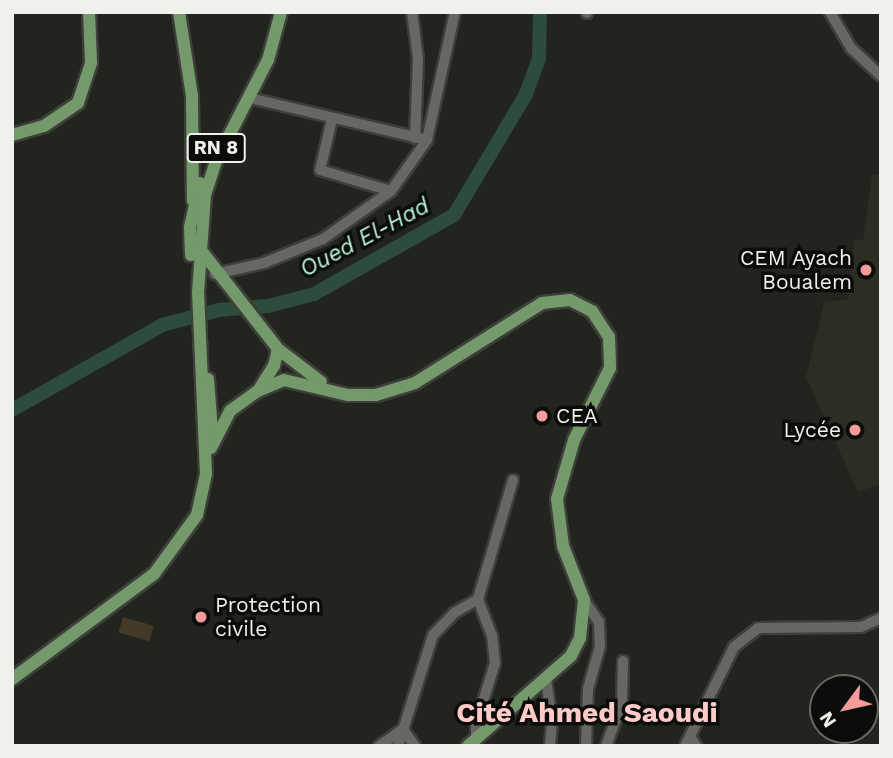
<!DOCTYPE html>
<html>
<head>
<meta charset="utf-8">
<style>
  body { margin:0 }
  #map { position:relative; width:893px; height:758px; overflow:hidden; background:#22241e; font-family:"Work Sans",sans-serif }
  div>[style] { position:absolute }
  .built>* { inset:0; background:#2b2e23 }
  .green>* { inset:0; background:#433928; transform-origin:0 0 }
  .river>* { height:14px; margin:-7px; padding:0 7px; transform-origin:7px; border-radius:7px; background:#2e4c3c }
  .roads { filter:drop-shadow(2px 0 #3e3f3a) drop-shadow(-2px 0 #3e3f3a) drop-shadow(0 2px #3e3f3a) drop-shadow(0 -2px #3e3f3a) }
  .minor>* { height:10px; margin:-5px; padding:0 5px; transform-origin:5px; border-radius:5px; background:#666861 }
  .major>* { height:12px; margin:-6px; padding:0 6px; transform-origin:6px; border-radius:6px; background:#749a6c }
  .dots>* { width:19px; height:19px; translate:-50% -50%; box-sizing:border-box; border:4px solid #0c0d0a; border-radius:50% }
  span { translate:-50% -50%; white-space:nowrap; text-align:center; line-height:1.15; -webkit-text-stroke:7px #0c0d0a; paint-order:stroke }
  .shield-label span { padding:2px 5px; background:#0c0d0a; border:2px solid; border-radius:5px; -webkit-text-stroke-width:0 }
  .shield-label { font-size:19px; color:#eff1ed; font-weight:700 }
  .poi-label { font-size:21px; color:#eff1ed }
  .right { translate:-100% -50%; text-align:right }
  .left { translate:0 -50%; text-align:left }
  .water-label { font-size:23px; color:#b6f1d1; font-style:italic }
  .district-label { font-size:28px; color:#ffcbc8; font-weight:700 }
  .frame { position:absolute; inset:0; border:14px solid #eff1ed; pointer-events:none }
  .north { position:absolute; left:809px; top:674px; width:70px; height:70px; box-sizing:border-box; background:#0c0d0a; border:2px solid #676865; border-radius:50%; rotate:237deg; font-size:19px; font-weight:700; line-height:28px; text-align:center; color:#eff1ed }
  .north::after { content:''; display:block; margin:auto; width:24px; height:32px; background:#f59b99; clip-path:polygon(50% 0,100% 100%,50% 72%,0 100%) }
</style>
</head>
<body>
<div id="map">
  <div class="built">
    <i style="clip-path:polygon(872px 175px,881px 175px,881px 484px,858px 492px,806px 377px,824px 302px,848px 299px,854px 240px,863px 240px)"></i>
  </div>
  <div class="green">
    <i style="left:123px;top:617px;width:32px;height:16px;rotate:16deg"></i>
  </div>
  <div class="river">
    <i style="left:12px;top:410px;width:172px;rotate:-29.5deg"></i>
    <i style="left:162px;top:325px;width:59px;rotate:-14.7deg"></i>
    <i style="left:219px;top:310px;width:49px;rotate:-4.7deg"></i>
    <i style="left:268px;top:306px;width:48px;rotate:-14.6deg"></i>
    <i style="left:314px;top:294px;width:161px;rotate:-29.4deg"></i>
    <i style="left:454px;top:215px;width:141px;rotate:-59.2deg"></i>
    <i style="left:526px;top:94px;width:38px;rotate:-70deg"></i>
    <i style="left:539px;top:58px;width:46px;rotate:-88.8deg"></i>
  </div>
  <div class="roads">
    <div class="minor">
      <i style="left:412px;top:12px;width:46px;rotate:82.6deg"></i>
      <i style="left:418px;top:58px;width:80px;rotate:92.1deg"></i>
      <i style="left:587px;top:12px;width:1px;rotate:90deg"></i>
      <i style="left:830px;top:12px;width:42px;rotate:59.7deg"></i>
      <i style="left:851px;top:48px;width:41px;rotate:43deg"></i>
      <i style="left:250px;top:98px;width:182px;rotate:13.3deg"></i>
      <i style="left:332px;top:119px;width:52px;rotate:103.2deg"></i>
      <i style="left:320px;top:170px;width:74px;rotate:16.5deg"></i>
      <i style="left:215px;top:274px;width:50px;rotate:-12.7deg"></i>
      <i style="left:264px;top:263px;width:64px;rotate:-22.1deg"></i>
      <i style="left:323px;top:239px;width:83px;rotate:-35.2deg"></i>
      <i style="left:391px;top:191px;width:62px;rotate:-54.8deg"></i>
      <i style="left:427px;top:140px;width:131px;rotate:-77.7deg"></i>
      <i style="left:584px;top:600px;width:27px;rotate:56deg"></i>
      <i style="left:599px;top:622px;width:24px;rotate:88deg"></i>
      <i style="left:600px;top:646px;width:45px;rotate:105.6deg"></i>
      <i style="left:588px;top:689px;width:57px;rotate:92deg"></i>
      <i style="left:546px;top:679px;width:43px;rotate:82.1deg"></i>
      <i style="left:552px;top:722px;width:24px;rotate:95deg"></i>
      <i style="left:403px;top:729px;width:21px;rotate:55deg"></i>
      <i style="left:690px;top:736px;width:99px;rotate:-63.7deg"></i>
      <i style="left:734px;top:647px;width:31px;rotate:-38deg"></i>
      <i style="left:758px;top:628px;width:103px;rotate:-0.6deg"></i>
      <i style="left:861px;top:627px;width:22px;rotate:-24deg"></i>
      <i style="left:476px;top:739px;width:15px;rotate:-90deg"></i>
      <i style="left:476px;top:724px;width:64px;rotate:-72.7deg"></i>
      <i style="left:495px;top:663px;width:27px;rotate:-96deg"></i>
      <i style="left:492px;top:636px;width:40px;rotate:-111deg"></i>
      <i style="left:478px;top:599px;width:124px;rotate:-73.6deg"></i>
      <i style="left:379px;top:746px;width:29px;rotate:-35deg"></i>
      <i style="left:398px;top:746px;width:116px;rotate:-72.5deg"></i>
      <i style="left:433px;top:635px;width:30px;rotate:-46deg"></i>
      <i style="left:454px;top:613px;width:28px;rotate:-30deg"></i>
      <i style="left:606px;top:746px;width:46px;rotate:-69.6deg"></i>
      <i style="left:622px;top:703px;width:42px;rotate:-88.6deg"></i>
      <i style="left:685px;top:746px;width:11px;rotate:-63deg"></i>
      <i style="left:690px;top:736px;width:12px;rotate:59deg"></i>
    </div>
    <div class="major">
      <i style="left:179px;top:12px;width:85px;rotate:81.2deg"></i>
      <i style="left:192px;top:96px;width:105px;rotate:89.5deg"></i>
      <i style="left:12px;top:135px;width:33px;rotate:-16deg"></i>
      <i style="left:44px;top:126px;width:41px;rotate:-34.1deg"></i>
      <i style="left:78px;top:103px;width:42px;rotate:-72deg"></i>
      <i style="left:91px;top:63px;width:51px;rotate:-92.2deg"></i>
      <i style="left:200px;top:249px;width:127px;rotate:52deg"></i>
      <i style="left:278px;top:349px;width:54px;rotate:37.5deg"></i>
      <i style="left:191px;top:255px;width:28px;rotate:-92deg"></i>
      <i style="left:190px;top:227px;width:45px;rotate:-77.2deg"></i>
      <i style="left:208px;top:379px;width:52px;rotate:85.6deg"></i>
      <i style="left:260px;top:388px;width:26px;rotate:-58deg"></i>
      <i style="left:274px;top:366px;width:17px;rotate:-77deg"></i>
      <i style="left:211px;top:448px;width:42px;rotate:-62.8deg"></i>
      <i style="left:230px;top:411px;width:34px;rotate:-36deg"></i>
      <i style="left:258px;top:391px;width:28px;rotate:-23deg"></i>
      <i style="left:284px;top:380px;width:66px;rotate:13.2deg"></i>
      <i style="left:348px;top:395px;width:28px"></i>
      <i style="left:376px;top:395px;width:41px;rotate:-17.1deg"></i>
      <i style="left:415px;top:383px;width:150px;rotate:-32.2deg"></i>
      <i style="left:542px;top:303px;width:28px;rotate:-6deg"></i>
      <i style="left:570px;top:300px;width:25px;rotate:27deg"></i>
      <i style="left:592px;top:311px;width:31px;rotate:57deg"></i>
      <i style="left:609px;top:337px;width:31px;rotate:88deg"></i>
      <i style="left:610px;top:368px;width:80px;rotate:116.6deg"></i>
      <i style="left:574px;top:440px;width:61px;rotate:106.1deg"></i>
      <i style="left:557px;top:499px;width:47px;rotate:82.7deg"></i>
      <i style="left:563px;top:546px;width:58px;rotate:68.7deg"></i>
      <i style="left:584px;top:600px;width:38px;rotate:96deg"></i>
      <i style="left:580px;top:638px;width:20px;rotate:117deg"></i>
      <i style="left:571px;top:656px;width:137px;rotate:138.9deg"></i>
      <i style="left:12px;top:679px;width:177px;rotate:-36.5deg"></i>
      <i style="left:154px;top:574px;width:73px;rotate:-53.9deg"></i>
      <i style="left:197px;top:515px;width:42px;rotate:-77.6deg"></i>
      <i style="left:206px;top:474px;width:181px;rotate:-92.5deg"></i>
      <i style="left:198px;top:293px;width:98px;rotate:-85.9deg"></i>
      <i style="left:205px;top:195px;width:36px;rotate:-72deg"></i>
      <i style="left:216px;top:161px;width:114px;rotate:-62.8deg"></i>
      <i style="left:268px;top:60px;width:50px;rotate:-74.8deg"></i>
    </div>
  </div>
  <div class="dots">
    <i style="left:866px;top:270px;background:#f59b99"></i>
    <i style="left:542px;top:416px;background:#f59b99"></i>
    <i style="left:855px;top:430px;background:#f59b99"></i>
    <i style="left:201px;top:617px;background:#f59b99"></i>
  </div>
  <div class="shield-label">
    <span style="left:216px;top:148px">RN 8</span>
  </div>
  <div class="poi-label">
    <span class="right" style="left:852px;top:270px">CEM Ayach<br>Boualem</span>
    <span class="left" style="left:556px;top:416px">CEA</span>
    <span class="right" style="left:841px;top:430px">Lycée</span>
    <span class="left" style="left:215px;top:617px">Protection<br>civile</span>
  </div>
  <div class="water-label">
    <span style="left:365px;top:238px;rotate:-28deg">Oued El-Had</span>
  </div>
  <div class="district-label">
    <span style="left:587px;top:713px">Cité Ahmed Saoudi</span>
  </div>
  <div class="frame"></div>
  <div class="north">N</div>
</div>
</body>
</html>
